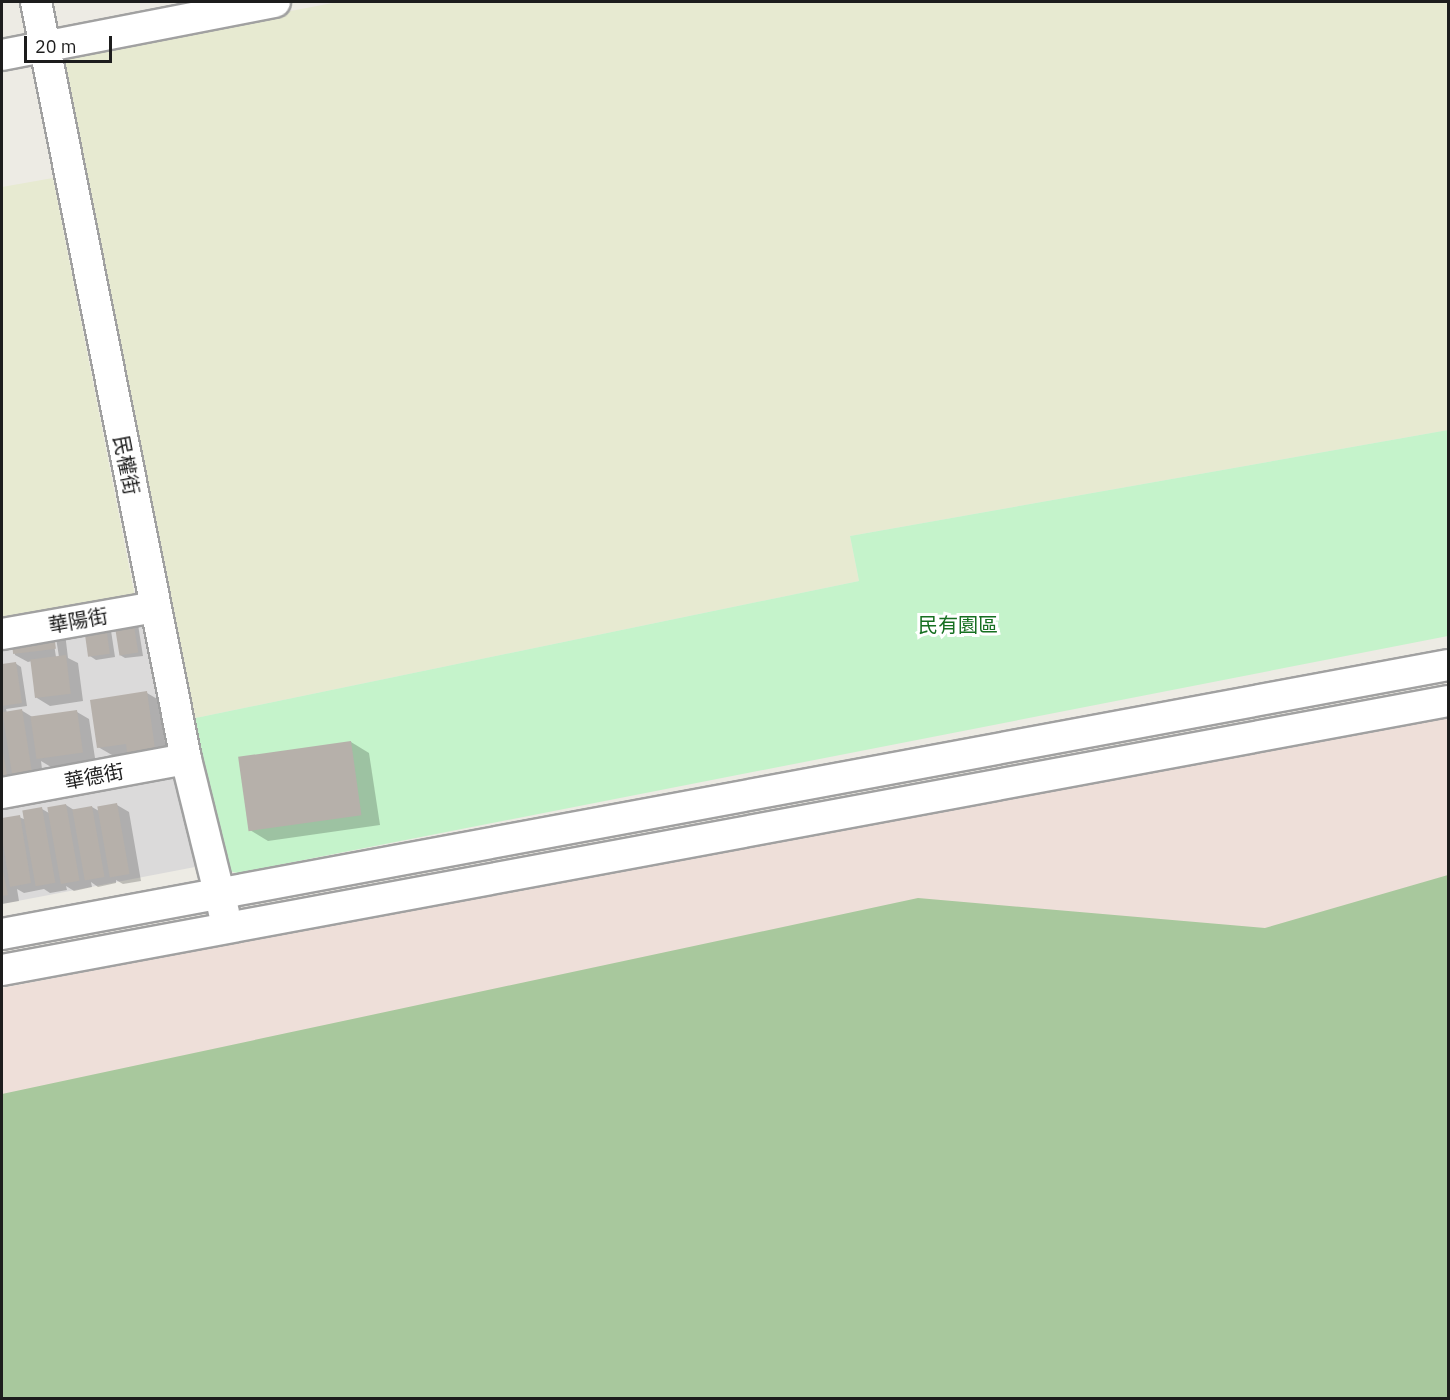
<!DOCTYPE html>
<html>
<head>
<meta charset="utf-8">
<style>
  body { margin:0 }
  #map { position:relative; width:1450px; height:1400px; overflow:hidden; background:#edebe4; font-family:"IBM Plex Sans","Noto Sans TC",sans-serif }
  div>[style] { position:absolute }
  .residential>* { inset:0; background:#dbdada }
  .military>* { inset:0; background:#eedfd9 }
  .farmland>* { inset:0; background:#e7ead1 }
  .forest>* { inset:0; background:#a8c89d }
  .park>* { inset:0; background:#c5f3cb }
  .shadow>* { inset:0; background:#0003 }
  .building>* { inset:0; background:#b6b0aa; transform-origin:0 0 }
  .roads { filter:drop-shadow(2px 0 #a1a1a1) drop-shadow(-2px 0 #a1a1a1) drop-shadow(0 2px #a1a1a1) drop-shadow(0 -2px #a1a1a1) }
  .minor>* { height:30px; margin:-15px; padding:0 15px; transform-origin:15px; border-radius:15px; background:#fff }
  span { translate:-50% -50%; white-space:nowrap; text-align:center; line-height:1.15; -webkit-text-stroke:6px #fff; paint-order:stroke }
  .street-label { font-size:20px; color:#1d1d1d }
  .park-label { font-size:20px; color:#176f21 }
  .frame { position:absolute; inset:0; border:3px solid #1d1d1d; pointer-events:none }
  .scale { position:absolute; left:24px; top:36px; width:88px; height:27px; box-sizing:border-box; border:3px solid #1d1d1d; border-top:0; padding-left:8px; font-size:18px; line-height:21px; white-space:nowrap; color:#1d1d1d; -webkit-text-stroke:4px #fff; paint-order:stroke }
</style>
</head>
<body>
<div id="map">
  <div class="residential">
    <i style="clip-path:polygon(148px 607px,195px 867px,2px 904px,2px 633px)"></i>
  </div>
  <div class="military">
    <i style="clip-path:polygon(1448px 711px,1448px 1398px,2px 1398px,2px 988px)"></i>
  </div>
  <div class="farmland">
    <i style="clip-path:polygon(338px 2px,1448px 2px,1448px 430px,850px 536px,859px 581px,186px 720px,60px 55px)"></i>
    <i style="clip-path:polygon(53px 178px,135px 597px,2px 622px,2px 187px)"></i>
  </div>
  <div class="forest">
    <i style="clip-path:polygon(1448px 875px,1448px 1398px,2px 1398px,2px 1094px,918px 898px,1265px 928px)"></i>
  </div>
  <div class="park">
    <i style="clip-path:polygon(1448px 430px,1448px 636px,237px 873px,225px 870px,186px 720px,859px 581px,850px 536px)"></i>
  </div>
  <div class="shadow">
    <i style="clip-path:polygon(evenodd,51px 618px,64px 625px,68px 658px,78px 663px,83px 701px,50px 706px,37px 698px,32px 661px,28px 662px,15px 655px,11px 624px,51px 618px,51px 625px,54px 625px,59px 657px,56px 657px,51px 625px)"></i>
    <i style="clip-path:polygon(137px 618px,143px 656px,125px 658px,120px 655px)"></i>
    <i style="clip-path:polygon(110px 624px,115px 657px,96px 660px,90px 656px)"></i>
    <i style="clip-path:polygon(15px 663px,21px 667px,27px 706px,6px 709px,7px 713px,21px 710px,34px 718px,77px 712px,89px 719px,95px 758px,100px 762px,70px 775px,68px 764px,51px 767px,41px 761px,44px 784px,2px 790px,2px 665px)"></i>
    <i style="clip-path:polygon(147px 693px,159px 700px,168px 763px,109px 769px,107px 756px,112px 755px,98px 747px)"></i>
    <i style="clip-path:polygon(351px 742px,369px 753px,380px 825px,268px 841px,250px 830px)"></i>
    <i style="clip-path:polygon(66px 805px,74px 810px,92px 807px,99px 811px,117px 805px,129px 812px,141px 881px,123px 884px,116px 880px,116px 883px,98px 887px,91px 882px,92px 887px,74px 891px,66px 886px,67px 890px,50px 893px,44px 889px,24px 893px,17px 889px,19px 901px,2px 904px,2px 820px,19px 817px,26px 820px,42px 809px,49px 813px)"></i>
  </div>
  <div class="building">
    <i style="left:132px;top:613px;width:40px;height:19px;rotate:81deg"></i>
    <i style="left:52px;top:617px;width:32px;height:43px;rotate:83deg"></i>
    <i style="left:105px;top:619px;width:35px;height:22px;rotate:82deg"></i>
    <i style="left:66px;top:655px;width:39px;height:36px;rotate:83deg"></i>
    <i style="clip-path:polygon(16px 662px,22px 703px,2px 706px,2px 664px)"></i>
    <i style="clip-path:polygon(147px 691px,156px 756px,128px 761px,126px 744px,97px 748px,90px 700px)"></i>
    <i style="left:22px;top:709px;width:69px;height:20px;rotate:81deg"></i>
    <i style="left:77px;top:710px;width:43px;height:47px;rotate:82deg"></i>
    <i style="left:351px;top:741px;width:75px;height:114px;rotate:82deg"></i>
    <i style="clip-path:polygon(2px 747px,8px 780px,2px 782px)"></i>
    <i style="left:117px;top:803px;width:72px;height:20px;rotate:80deg"></i>
    <i style="left:66px;top:804px;width:78px;height:19px;rotate:80deg"></i>
    <i style="left:92px;top:806px;width:72px;height:20px;rotate:80deg"></i>
    <i style="left:42px;top:807px;width:77px;height:20px;rotate:80deg"></i>
    <i style="clip-path:polygon(20px 815px,31px 883px,10px 887px,2px 838px,2px 818px)"></i>
    <i style="clip-path:polygon(2px 867px,8px 895px,2px 896px)"></i>
  </div>
  <div class="roads">
    <div class="minor">
      <i style="left:36px;top:2px;width:772px;rotate:78.79deg"></i>
      <i style="left:186px;top:759px;width:158px;rotate:76.1deg"></i>
      <i style="left:2px;top:55px;width:278px;rotate:-11deg"></i>
      <i style="left:2px;top:634px;width:155px;rotate:-10deg"></i>
      <i style="left:2px;top:793px;width:187px;rotate:-10.5deg"></i>
      <i style="left:2px;top:934px;width:1471px;rotate:-10.54deg"></i>
      <i style="left:2px;top:970px;width:1471px;rotate:-10.54deg"></i>
    </div>
  </div>
  <div class="street-label">
    <span style="left:127px;top:465px;rotate:79deg">民權街</span>
    <span style="left:78px;top:620px;rotate:-10deg">華陽街</span>
    <span style="left:94px;top:776px;rotate:-11deg">華德街</span>
  </div>
  <div class="park-label">
    <span style="left:958px;top:624px">民有園區</span>
  </div>
  <div class="frame"></div>
  <div class="scale">20 m</div>
</div>
</body>
</html>
